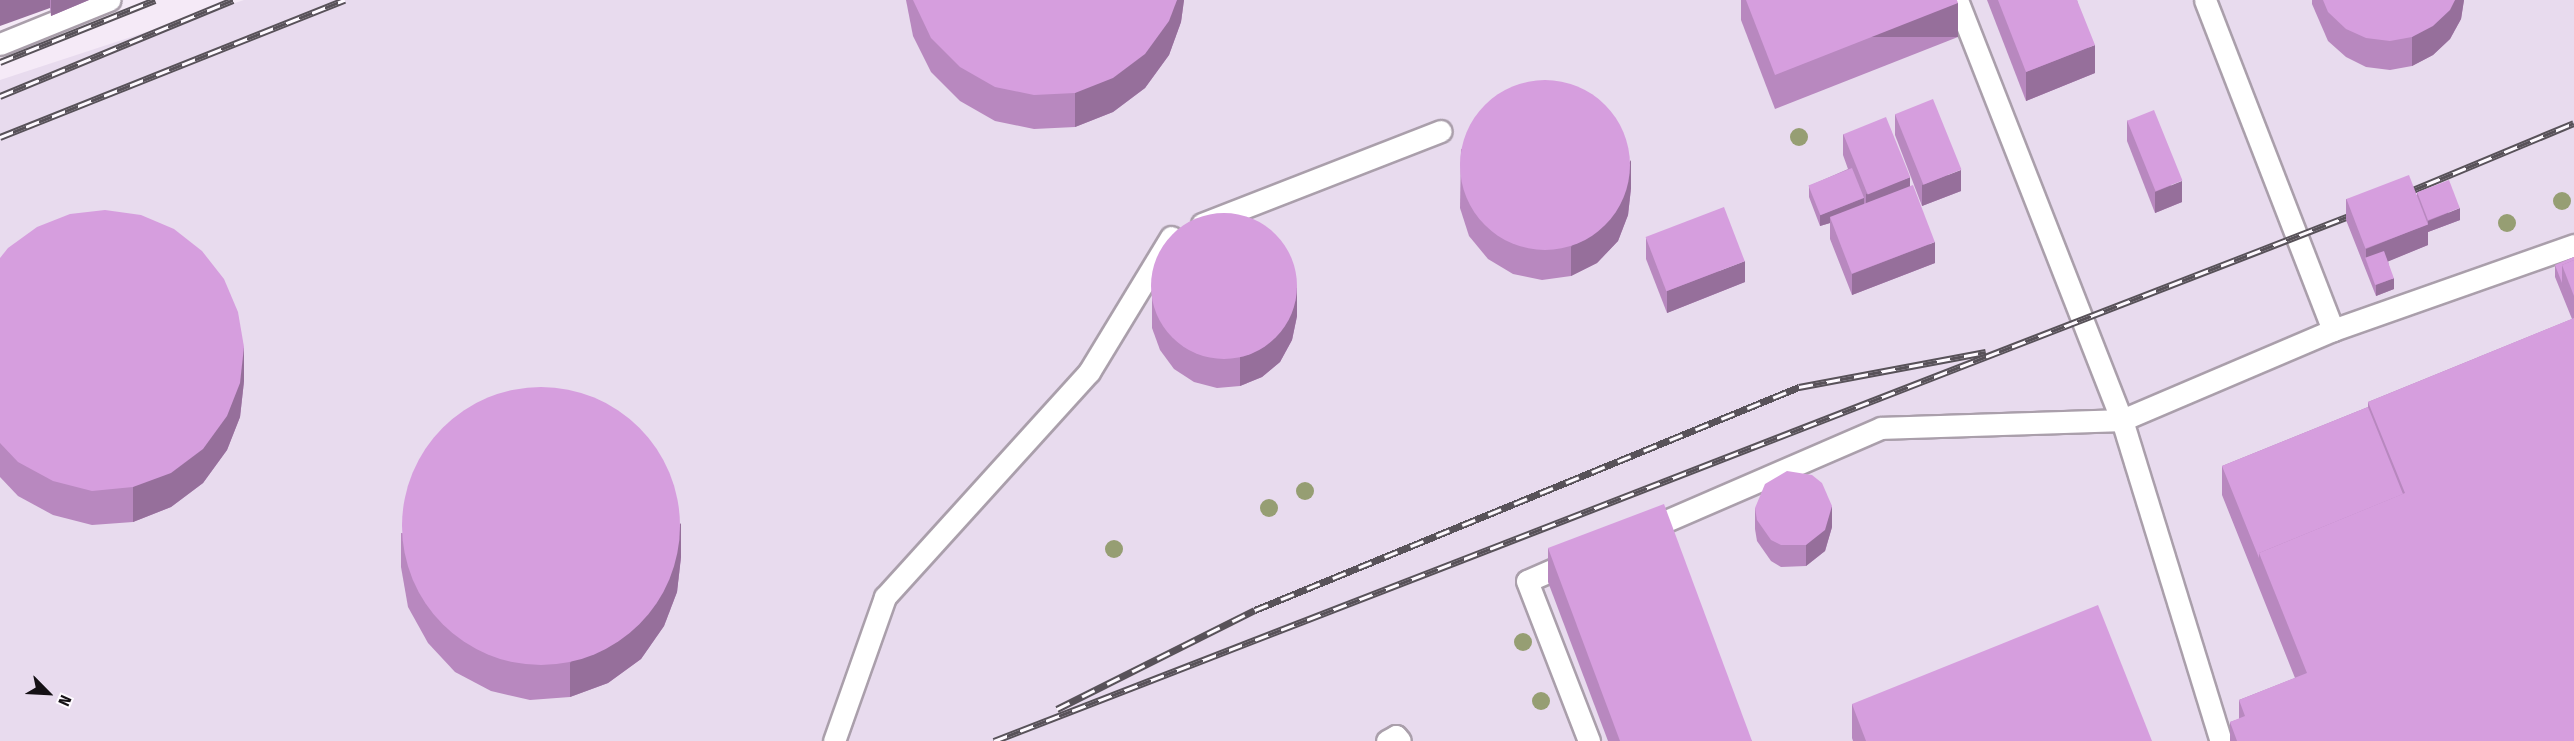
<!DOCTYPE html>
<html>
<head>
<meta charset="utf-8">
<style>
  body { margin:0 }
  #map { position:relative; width:2574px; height:741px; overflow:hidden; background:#f5eaf7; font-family:"Fira Sans Condensed",sans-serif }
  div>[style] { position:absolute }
  .industrial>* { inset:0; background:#e8dbee }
  .roads { filter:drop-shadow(2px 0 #aa9fab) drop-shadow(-2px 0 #aa9fab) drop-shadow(0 2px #aa9fab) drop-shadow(0 -2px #aa9fab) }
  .lane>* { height:21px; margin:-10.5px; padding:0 10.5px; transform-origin:10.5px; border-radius:10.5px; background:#fff }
  .rail>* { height:7px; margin-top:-3.5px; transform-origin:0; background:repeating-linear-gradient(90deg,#fefaff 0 14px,#585259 0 28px); box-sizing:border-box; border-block:2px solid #585259 }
  .trees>* { width:18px; height:18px; margin:-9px; border-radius:50%; background:#969e73 }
  .wall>* { inset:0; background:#b888bf }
  .shaded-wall>* { inset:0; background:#966f9b; transform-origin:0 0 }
  .building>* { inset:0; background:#d69ede; transform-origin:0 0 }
  .round { border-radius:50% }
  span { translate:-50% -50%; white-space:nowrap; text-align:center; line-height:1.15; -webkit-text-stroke:5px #fefaff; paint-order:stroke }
  .north { position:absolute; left:18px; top:663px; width:60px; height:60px; -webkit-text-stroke:4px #fefaff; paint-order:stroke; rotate:114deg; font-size:16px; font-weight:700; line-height:24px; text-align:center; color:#151115 }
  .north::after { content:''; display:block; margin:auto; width:21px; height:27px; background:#151115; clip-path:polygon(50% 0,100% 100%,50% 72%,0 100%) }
</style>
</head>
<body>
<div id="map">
  <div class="industrial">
    <i style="clip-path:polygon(244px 0,2574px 0,2574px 741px,0 741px,0 80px)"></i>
  </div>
  <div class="roads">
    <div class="lane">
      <i style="left:1957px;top:0;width:451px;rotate:68.6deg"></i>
      <i style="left:2122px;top:420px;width:229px;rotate:-23.1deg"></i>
      <i style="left:2205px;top:0;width:354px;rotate:68.8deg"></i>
      <i style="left:2333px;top:330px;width:256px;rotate:-19.4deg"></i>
      <i style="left:0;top:44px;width:118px;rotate:-22deg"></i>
      <i style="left:1202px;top:224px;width:256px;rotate:-21.3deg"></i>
      <i style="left:1643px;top:531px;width:259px;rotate:-23.4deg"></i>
      <i style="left:1881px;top:428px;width:241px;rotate:-1.9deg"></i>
      <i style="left:2122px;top:420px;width:336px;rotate:72.9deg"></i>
      <i style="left:1573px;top:561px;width:50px;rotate:156.5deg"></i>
      <i style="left:1527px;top:581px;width:172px;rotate:68.8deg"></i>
      <i style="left:834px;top:741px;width:153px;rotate:-70.5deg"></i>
      <i style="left:885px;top:597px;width:304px;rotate:-47.8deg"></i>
      <i style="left:1089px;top:372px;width:158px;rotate:-58.7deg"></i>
      <i style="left:1387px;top:741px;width:10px;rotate:-29deg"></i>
      <i style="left:1396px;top:736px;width:6px;rotate:51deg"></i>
    </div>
  </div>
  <div class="rail">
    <i style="left:0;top:62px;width:167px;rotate:-21.8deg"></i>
    <i style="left:0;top:96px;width:252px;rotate:-22.4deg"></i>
    <i style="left:0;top:137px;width:371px;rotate:-21.7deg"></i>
    <i style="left:2401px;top:195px;width:187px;rotate:-22.6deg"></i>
    <i style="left:1057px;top:709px;width:221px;rotate:-26.6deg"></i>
    <i style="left:1255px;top:610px;width:588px;rotate:-22.29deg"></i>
    <i style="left:1799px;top:387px;width:190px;rotate:-10.6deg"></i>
    <i style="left:994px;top:741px;width:1467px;rotate:-21.18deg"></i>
  </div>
  <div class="trees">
    <i style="left:1799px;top:137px"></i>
    <i style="left:2562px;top:201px"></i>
    <i style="left:2507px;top:223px"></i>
    <i style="left:1305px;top:491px"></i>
    <i style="left:1269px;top:508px"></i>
    <i style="left:1114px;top:549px"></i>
    <i style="left:1523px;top:642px"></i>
    <i style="left:1541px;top:701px"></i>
  </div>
  <div class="wall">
    <i style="clip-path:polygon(0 0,89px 0,51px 16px,50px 8px)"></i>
    <i style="clip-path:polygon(906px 0,1184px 0,1181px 22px,1169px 55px,1145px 88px,1113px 112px,1075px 127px,1034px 129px,995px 121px,960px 101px,931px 72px,913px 36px)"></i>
    <i style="clip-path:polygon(1741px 0,1957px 0,1958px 37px,1775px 109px,1741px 20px)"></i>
    <i style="clip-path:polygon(1987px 0,2077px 0,2095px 73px,2026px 101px)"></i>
    <i style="clip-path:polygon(2312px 0,2464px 0,2461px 19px,2450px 39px,2433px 55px,2412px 66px,2390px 70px,2366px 67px,2346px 57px,2328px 41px,2312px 4px)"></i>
    <i style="clip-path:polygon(1895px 114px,1961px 191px,1922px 206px,1895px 135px)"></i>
    <i style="clip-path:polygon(2127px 120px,2182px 202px,2155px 213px,2127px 141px)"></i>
    <i style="clip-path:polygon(1843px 134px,1910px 187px,1935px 263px,1852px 295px,1830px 239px,1830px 223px,1820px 226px,1809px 197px,1809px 186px,1848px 169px,1843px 155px)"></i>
    <i style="clip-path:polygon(1461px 149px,1631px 188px,1628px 215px,1618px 241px,1597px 263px,1571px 276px,1542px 280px,1513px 274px,1488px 259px,1469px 236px,1460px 208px)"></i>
    <i style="clip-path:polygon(2417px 192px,2460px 220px,2428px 232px,2428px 245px,2388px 261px,2394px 289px,2376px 296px,2346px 220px,2346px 199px,2417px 195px)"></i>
    <i style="clip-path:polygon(1646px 238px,1745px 282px,1667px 313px,1646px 259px)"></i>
    <i style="clip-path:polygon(2574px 257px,2574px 741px,2230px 741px,2230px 722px,2239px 719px,2239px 700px,2295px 678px,2222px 495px,2222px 466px,2368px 407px,2368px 402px,2572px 319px,2555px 277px,2555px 265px)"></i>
    <i style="clip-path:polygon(0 258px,244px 381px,240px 417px,227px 450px,203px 483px,171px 507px,133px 522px,92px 525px,53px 515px,18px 496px,0 477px)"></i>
    <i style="clip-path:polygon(1152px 276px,1297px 316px,1292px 340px,1280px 362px,1262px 377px,1240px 386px,1217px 388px,1194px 382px,1174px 369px,1160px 350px,1152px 328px)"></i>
    <i style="clip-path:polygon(1755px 508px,1832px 527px,1825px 551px,1806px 566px,1781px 567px,1771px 561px,1757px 541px,1755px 529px)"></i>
    <i style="clip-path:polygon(401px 533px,681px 557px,677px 592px,664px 626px,641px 659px,608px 683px,570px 697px,530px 700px,491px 691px,455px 672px,428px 643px,408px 607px,401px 567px)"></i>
    <i style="clip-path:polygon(1548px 548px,1752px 741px,1608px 741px,1548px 582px)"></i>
    <i style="clip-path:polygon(1852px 704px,2152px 741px,1853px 741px,1852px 738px)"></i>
  </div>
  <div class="shaded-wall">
    <i style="clip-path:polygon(0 0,50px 0,50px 8px,0 26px)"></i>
    <i style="clip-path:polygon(51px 0,89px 0,51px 16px)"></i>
    <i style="clip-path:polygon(1177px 0,1184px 0,1181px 22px,1169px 55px,1145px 88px,1113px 112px,1075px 127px,1075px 93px)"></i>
    <i style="clip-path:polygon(2455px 0,2464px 0,2461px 19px,2450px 39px,2433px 55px,2412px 66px,2412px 37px)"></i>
    <i style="left:1958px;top:3px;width:34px;height:197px;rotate:90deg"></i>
    <i style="clip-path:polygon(2095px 45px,2095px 73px,2026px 101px,2026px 72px)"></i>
    <i style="clip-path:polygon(1631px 160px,1631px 188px,1628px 215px,1618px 241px,1597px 263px,1571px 276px,1571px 247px)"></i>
    <i style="clip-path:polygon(1961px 170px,1961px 191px,1922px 206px,1922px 185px)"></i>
    <i style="clip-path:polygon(1910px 177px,1910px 198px,1866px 215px,1866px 194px)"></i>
    <i style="clip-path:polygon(2182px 181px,2182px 202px,2155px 213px,2155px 192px)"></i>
    <i style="clip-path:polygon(1864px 198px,1864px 209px,1830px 218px,1830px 223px,1820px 226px,1820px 215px)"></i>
    <i style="clip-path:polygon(2460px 208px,2460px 220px,2428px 232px,2428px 245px,2370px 269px,2366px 259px,2366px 270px,2366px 249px,2428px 224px,2428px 221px)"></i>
    <i style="clip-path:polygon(1935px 242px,1935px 263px,1852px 295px,1852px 274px)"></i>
    <i style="clip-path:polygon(1745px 261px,1745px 282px,1667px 313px,1667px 291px)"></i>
    <i style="clip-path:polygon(2394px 278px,2394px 289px,2376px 296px,2376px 285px)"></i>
    <i style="clip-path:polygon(1297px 287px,1297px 316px,1292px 340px,1280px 362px,1262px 377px,1240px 386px,1240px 357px)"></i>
    <i style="clip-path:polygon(244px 347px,244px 381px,240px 417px,227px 450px,203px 483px,171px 507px,133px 522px,133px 487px)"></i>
    <i style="clip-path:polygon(1832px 506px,1832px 527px,1825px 551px,1806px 566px,1806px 545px)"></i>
    <i style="clip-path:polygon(681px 523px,681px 557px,677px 592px,664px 626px,641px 659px,608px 683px,570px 697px,570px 663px)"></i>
  </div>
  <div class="building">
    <i style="clip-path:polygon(913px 0,1177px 0,1169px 21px,1145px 54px,1113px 78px,1075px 93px,1034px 95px,995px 87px,960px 67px,931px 38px)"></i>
    <i style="clip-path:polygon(1746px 0,1957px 0,1958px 3px,1775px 75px)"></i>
    <i style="clip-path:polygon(1998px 0,2077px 0,2095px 45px,2026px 72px)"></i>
    <i style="clip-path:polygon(2323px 0,2455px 0,2450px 10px,2433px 26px,2412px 37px,2390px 41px,2366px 38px,2346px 29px,2328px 12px)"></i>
    <i class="round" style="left:1460px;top:80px;width:170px;height:170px"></i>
    <i style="left:1933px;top:99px;width:76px;height:41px;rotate:68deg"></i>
    <i style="left:2154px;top:110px;width:76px;height:29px;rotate:68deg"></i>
    <i style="left:1886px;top:117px;width:65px;height:46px;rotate:68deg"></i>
    <i style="left:1852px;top:168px;width:32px;height:47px;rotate:68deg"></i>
    <i style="left:2409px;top:175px;width:53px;height:67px;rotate:69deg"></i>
    <i style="left:2449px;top:180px;width:30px;height:34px;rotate:69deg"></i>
    <i style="left:1913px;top:185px;width:61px;height:89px;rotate:69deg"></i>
    <i style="left:1724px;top:207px;width:58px;height:84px;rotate:69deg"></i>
    <i style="clip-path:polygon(105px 210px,141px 215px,174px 229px,202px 251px,224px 279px,238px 312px,244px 347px,240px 383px,227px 416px,203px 449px,171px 473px,133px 487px,92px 491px,53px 481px,18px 462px,0 443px,0 258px,8px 248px,37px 227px,70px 214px)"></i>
    <i class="round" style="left:1151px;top:213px;width:146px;height:146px"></i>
    <i style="left:2384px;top:251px;width:29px;height:20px;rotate:70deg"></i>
    <i style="clip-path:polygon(2574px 257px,2574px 260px,2562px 265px,2562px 283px,2555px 265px)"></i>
    <i style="clip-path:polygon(2574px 260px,2574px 296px,2562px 265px)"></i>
    <i style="clip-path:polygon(2574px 318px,2574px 741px,2237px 741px,2230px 722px,2245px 716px,2239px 700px,2307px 673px,2259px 553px,2405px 493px,2368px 402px)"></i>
    <i class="round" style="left:402px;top:387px;width:278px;height:278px"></i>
    <i style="clip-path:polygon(2368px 407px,2403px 494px,2259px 553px,2259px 558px,2222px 466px)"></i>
    <i style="clip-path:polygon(1787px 471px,1812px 475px,1822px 483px,1832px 506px,1825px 530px,1806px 545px,1781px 545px,1771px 540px,1757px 520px,1755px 508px,1765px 484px)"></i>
    <i style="clip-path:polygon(1664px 504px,1752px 741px,1620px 741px,1548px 548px)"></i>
    <i style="clip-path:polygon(2098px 605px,2152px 741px,1866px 741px,1852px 704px)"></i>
  </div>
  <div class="north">N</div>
</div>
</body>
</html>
